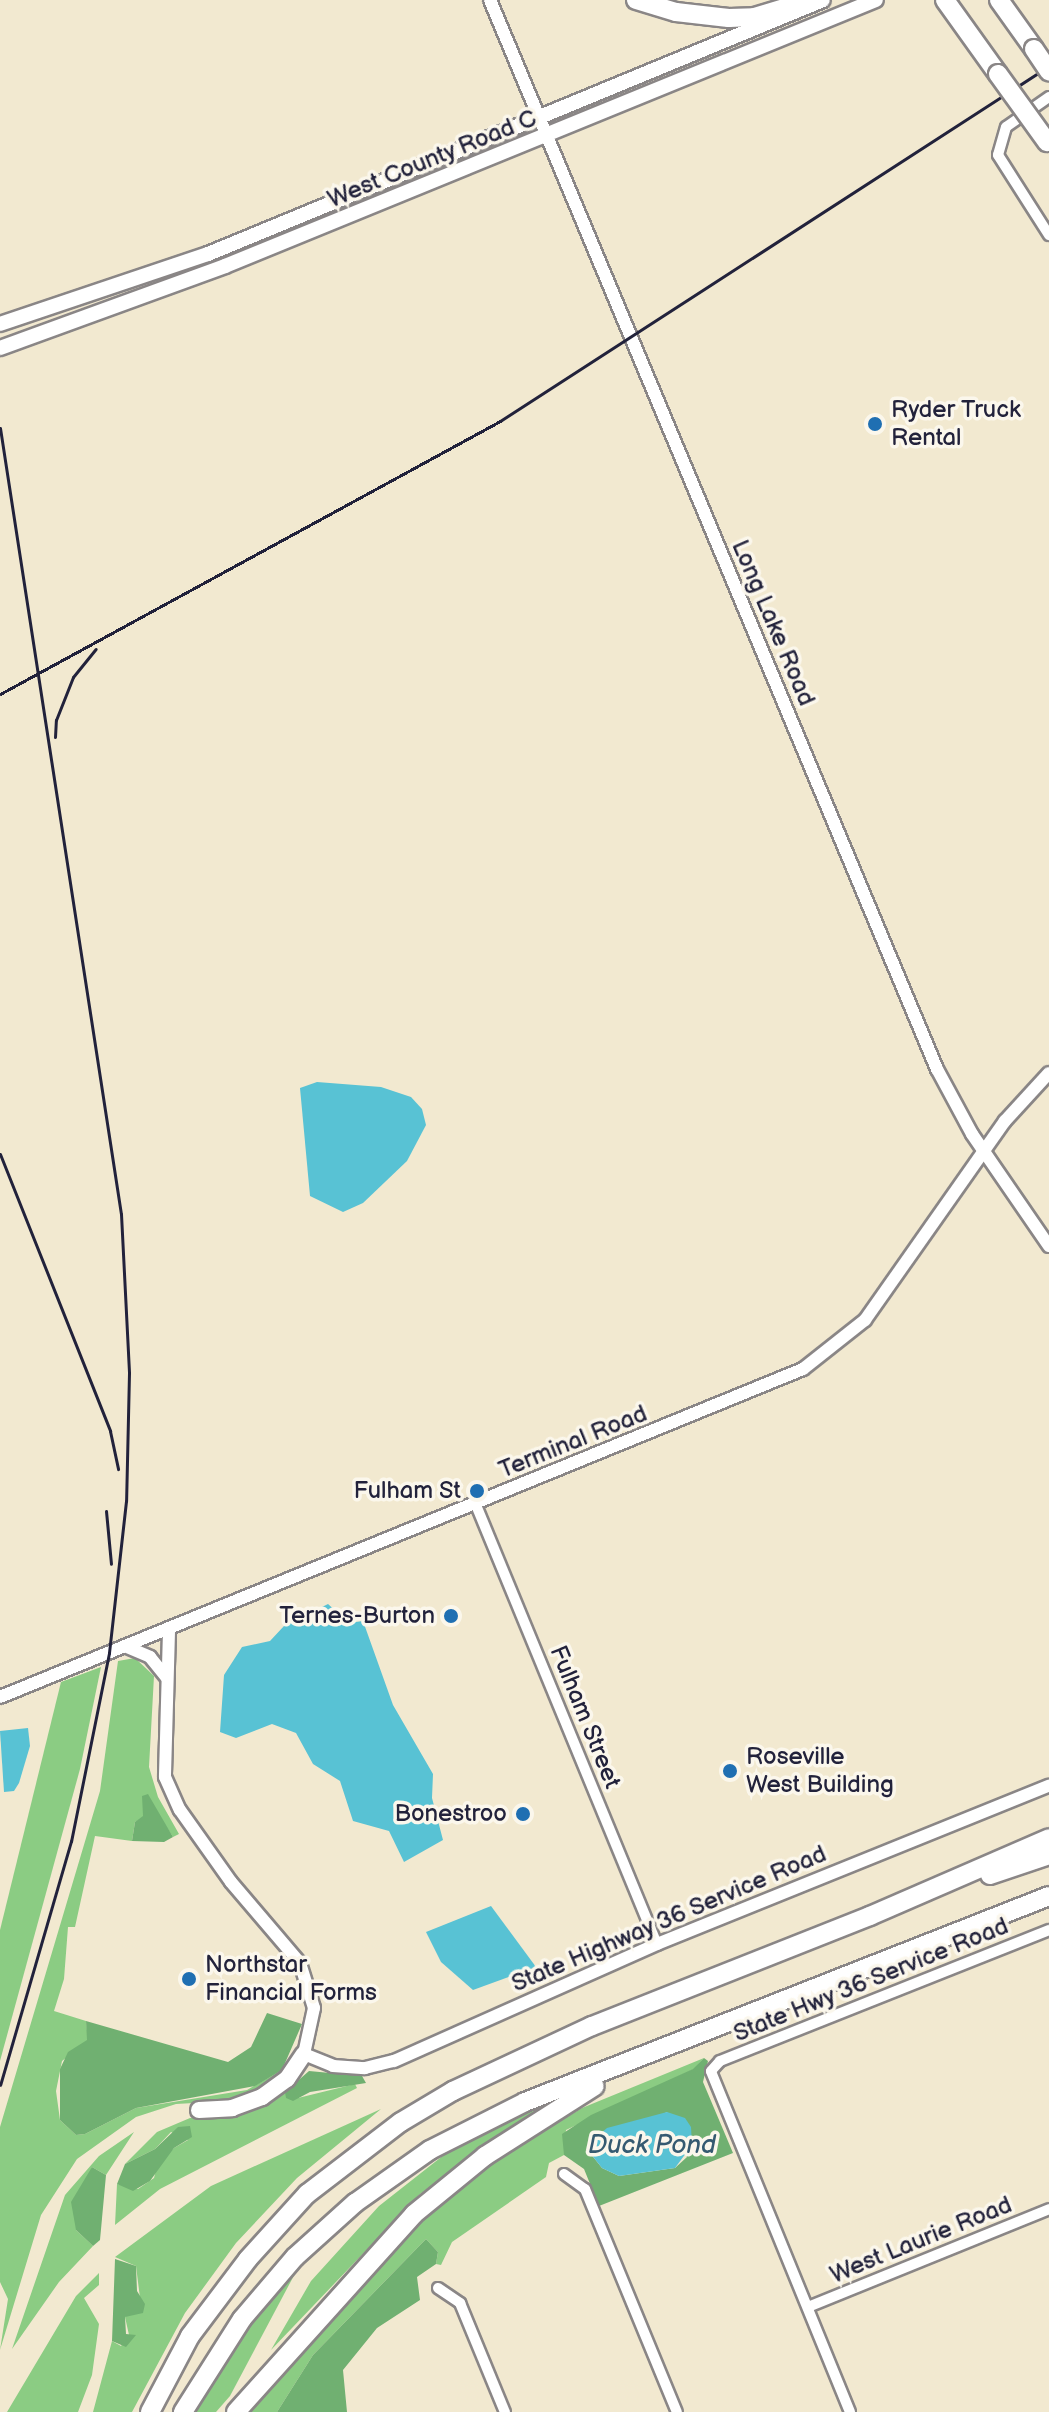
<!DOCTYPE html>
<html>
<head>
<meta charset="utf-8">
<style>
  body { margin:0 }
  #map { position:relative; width:1049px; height:2412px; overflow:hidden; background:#f2e9d0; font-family:"Balsamiq Sans",sans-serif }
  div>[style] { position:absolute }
  .green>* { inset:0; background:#8bcc83 }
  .forest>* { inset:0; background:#70b071 }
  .water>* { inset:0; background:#58c2d4 }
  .roads { filter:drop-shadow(2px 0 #8a8686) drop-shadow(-2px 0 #8a8686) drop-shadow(0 2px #8a8686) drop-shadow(0 -2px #8a8686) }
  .minor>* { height:10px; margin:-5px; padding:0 5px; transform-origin:5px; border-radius:5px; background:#fff }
  .tertiary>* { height:12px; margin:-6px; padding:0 6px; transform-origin:6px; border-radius:6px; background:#fff }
  .secondary>* { height:14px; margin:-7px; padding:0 7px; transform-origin:7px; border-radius:7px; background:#fff }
  .trunk>* { height:16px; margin:-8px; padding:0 8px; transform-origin:8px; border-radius:8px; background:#fff }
  .motorway>* { height:18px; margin:-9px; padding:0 9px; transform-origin:9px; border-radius:9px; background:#fff }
  .rail>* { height:3px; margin:-1.5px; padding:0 1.5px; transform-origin:1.5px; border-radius:1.5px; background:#22223b }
  .bridges { filter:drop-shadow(2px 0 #8a8686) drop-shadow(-2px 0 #8a8686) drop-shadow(0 2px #8a8686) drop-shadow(0 -2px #8a8686) }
  .motorway-bridge>* { height:18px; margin:-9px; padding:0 9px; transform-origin:9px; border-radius:9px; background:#fff }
  .dots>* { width:22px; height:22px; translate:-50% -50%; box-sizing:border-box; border:4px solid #fbf7ec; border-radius:50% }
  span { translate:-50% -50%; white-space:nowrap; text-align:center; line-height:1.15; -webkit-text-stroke:7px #fbf7ec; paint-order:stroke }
  .street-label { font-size:24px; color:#22223b }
  .poi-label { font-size:24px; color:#22223b }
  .left { translate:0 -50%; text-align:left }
  .right { translate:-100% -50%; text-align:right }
  .water-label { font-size:26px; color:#355a71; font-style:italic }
</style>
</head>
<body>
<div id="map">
  <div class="green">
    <i style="clip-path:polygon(135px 1658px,154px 1676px,149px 1767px,158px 1797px,179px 1834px,173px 1837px,156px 1811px,135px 1822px,132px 1841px,95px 1836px,75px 1927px,68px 1927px,64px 1979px,54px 2011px,86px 2021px,88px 2040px,62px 2061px,56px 2091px,60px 2120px,76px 2135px,85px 2134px,136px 2108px,247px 2090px,282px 2070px,257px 2091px,229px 2101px,176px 2104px,136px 2117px,77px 2159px,41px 2215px,0 2350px,8px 2299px,0 2282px,0 2127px,100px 1791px,118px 1661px)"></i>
    <i style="clip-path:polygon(101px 1667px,80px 1769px,0 2061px,0 1930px,61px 1682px)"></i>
    <i style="clip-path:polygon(704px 2058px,694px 2069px,566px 2130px,564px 2155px,549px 2163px,546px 2177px,452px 2242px,441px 2265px,436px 2264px,438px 2252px,426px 2239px,313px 2355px,277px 2412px,244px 2412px,417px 2222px,476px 2172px,582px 2108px)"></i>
    <i style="clip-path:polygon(355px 2084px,357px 2088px,160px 2189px,115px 2225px,117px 2184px,138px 2189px,154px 2178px,157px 2166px,174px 2148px,188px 2140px,171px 2132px,155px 2149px,125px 2164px,157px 2132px,190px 2118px,245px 2113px,285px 2092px,298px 2098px)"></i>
    <i style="clip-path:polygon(546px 2103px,420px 2194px,271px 2350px,311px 2281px,379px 2206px,454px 2147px)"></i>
    <i style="clip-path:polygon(381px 2109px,297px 2178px,236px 2243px,185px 2313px,132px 2412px,93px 2412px,112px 2341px,121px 2346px,129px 2335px,125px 2317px,140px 2298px,136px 2266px,115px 2257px,211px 2186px)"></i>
    <i style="clip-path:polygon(134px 2132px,106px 2175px,92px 2167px,76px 2230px,93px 2246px,59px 2282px,12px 2349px,65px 2195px,99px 2156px)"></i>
    <i style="clip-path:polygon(299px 2266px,230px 2396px,216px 2412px,195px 2412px,243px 2332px)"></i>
    <i style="clip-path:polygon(99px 2273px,99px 2285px,84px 2298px,99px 2324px,92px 2375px,78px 2412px,7px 2412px,76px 2296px)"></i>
  </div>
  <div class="forest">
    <i style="clip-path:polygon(148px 1794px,173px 1837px,164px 1842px,132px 1841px,135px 1822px,143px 1816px,142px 1796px)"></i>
    <i style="clip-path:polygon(267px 2013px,302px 2024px,282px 2070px,255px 2086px,136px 2108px,85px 2134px,76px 2135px,60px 2120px,60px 2069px,68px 2052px,87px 2040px,86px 2021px,228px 2062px,251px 2047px)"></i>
    <i style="clip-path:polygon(evenodd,704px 2058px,708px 2061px,703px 2082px,733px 2153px,599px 2206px,584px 2169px,564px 2155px,562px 2134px,591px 2115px,693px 2069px,704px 2058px,667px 2112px,687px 2157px,675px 2168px,619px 2176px,602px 2168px,590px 2153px,667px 2112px)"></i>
    <i style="clip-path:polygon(309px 2071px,362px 2076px,366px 2083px,310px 2092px,293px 2101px,286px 2098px,285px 2092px)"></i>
    <i style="clip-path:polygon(190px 2126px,192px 2137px,174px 2148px,150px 2181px,133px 2191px,117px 2184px,125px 2164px,155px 2149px,178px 2127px)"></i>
    <i style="clip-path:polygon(92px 2167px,106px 2175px,100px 2240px,93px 2246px,76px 2230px,71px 2202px)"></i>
    <i style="clip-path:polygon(426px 2239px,438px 2252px,436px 2264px,417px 2277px,420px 2300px,377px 2328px,343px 2370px,347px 2412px,277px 2412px,313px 2355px)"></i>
    <i style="clip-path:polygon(115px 2259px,136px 2266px,137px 2291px,145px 2304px,143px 2313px,125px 2317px,126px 2334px,136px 2335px,126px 2347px,112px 2341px)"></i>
  </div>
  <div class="water">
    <i style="clip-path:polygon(317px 1082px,381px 1087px,411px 1097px,422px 1109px,426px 1125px,407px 1161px,363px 1203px,343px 1212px,310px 1196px,300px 1088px)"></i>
    <i style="clip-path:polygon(328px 1604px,349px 1623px,363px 1621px,393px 1705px,433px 1774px,432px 1798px,443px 1840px,404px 1862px,389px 1831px,353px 1821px,340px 1781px,313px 1764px,296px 1733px,272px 1724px,236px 1738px,220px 1732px,224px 1675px,242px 1647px,270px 1641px,284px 1626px)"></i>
    <i style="clip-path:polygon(28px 1728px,30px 1746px,19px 1783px,14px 1791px,4px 1792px,0 1731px)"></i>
    <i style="clip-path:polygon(491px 1906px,536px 1967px,473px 1990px,441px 1962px,426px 1932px)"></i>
    <i style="clip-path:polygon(667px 2112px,685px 2118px,691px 2127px,692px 2145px,675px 2168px,619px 2176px,602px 2168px,590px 2153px,594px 2139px,607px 2128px)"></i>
  </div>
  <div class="roads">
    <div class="minor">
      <i style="left:1049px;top:97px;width:52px;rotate:145.1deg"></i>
      <i style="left:1006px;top:127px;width:29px;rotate:106deg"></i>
      <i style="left:998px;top:155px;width:95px;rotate:57.5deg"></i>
      <i style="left:476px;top:1505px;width:475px;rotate:67.6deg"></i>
      <i style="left:564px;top:2174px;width:26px;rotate:36deg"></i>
      <i style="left:585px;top:2189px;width:241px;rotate:67.6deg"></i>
      <i style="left:438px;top:2288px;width:27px;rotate:34deg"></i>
      <i style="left:460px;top:2303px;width:118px;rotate:67.6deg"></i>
      <i style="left:808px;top:2307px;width:260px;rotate:-22.1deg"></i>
      <i style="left:850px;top:2412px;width:368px;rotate:-112.2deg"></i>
      <i style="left:711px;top:2071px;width:13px;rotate:-48deg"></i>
      <i style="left:720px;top:2061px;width:354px;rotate:-21.7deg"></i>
    </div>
    <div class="tertiary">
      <i style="left:490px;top:0;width:1159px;rotate:67.31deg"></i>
      <i style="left:937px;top:1069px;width:74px;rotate:61.7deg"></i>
      <i style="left:972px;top:1134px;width:136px;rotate:55.5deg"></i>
      <i style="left:169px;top:1631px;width:146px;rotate:91.6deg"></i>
      <i style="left:165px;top:1777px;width:36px;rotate:66deg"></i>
      <i style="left:180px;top:1810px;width:88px;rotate:54.7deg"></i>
      <i style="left:231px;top:1882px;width:106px;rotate:49.6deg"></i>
      <i style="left:300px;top:1963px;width:47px;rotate:72.7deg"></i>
      <i style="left:314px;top:2008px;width:47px;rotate:102.3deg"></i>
      <i style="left:304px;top:2054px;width:31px;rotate:22deg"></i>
      <i style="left:333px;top:2066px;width:32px;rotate:4deg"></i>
      <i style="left:365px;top:2068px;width:30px;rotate:-14deg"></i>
      <i style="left:394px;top:2061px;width:288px;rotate:-24deg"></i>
      <i style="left:657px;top:1944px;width:423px;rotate:-22deg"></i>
      <i style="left:127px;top:1647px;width:25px;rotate:23deg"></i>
      <i style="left:150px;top:1657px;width:27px;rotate:51deg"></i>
      <i style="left:0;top:1697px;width:867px;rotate:-22.22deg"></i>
      <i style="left:803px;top:1369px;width:79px;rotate:-38.3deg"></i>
      <i style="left:865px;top:1320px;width:243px;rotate:-54.9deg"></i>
      <i style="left:1005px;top:1121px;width:65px;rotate:-47.5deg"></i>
    </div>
    <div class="secondary">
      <i style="left:0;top:324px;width:219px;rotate:-18.6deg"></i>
      <i style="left:208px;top:254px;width:665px;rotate:-22.44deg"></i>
      <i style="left:0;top:348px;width:239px;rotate:-20deg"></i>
      <i style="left:225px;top:266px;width:703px;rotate:-22.23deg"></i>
    </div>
    <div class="trunk">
      <i style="left:199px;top:2110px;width:33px;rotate:-3deg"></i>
      <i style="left:232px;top:2108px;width:32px;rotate:-20deg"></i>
      <i style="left:262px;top:2097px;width:31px;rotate:-36deg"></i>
      <i style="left:287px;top:2079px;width:30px;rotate:-56deg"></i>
    </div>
    <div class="motorway">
      <i style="left:636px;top:0;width:42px;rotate:16.7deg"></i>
      <i style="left:676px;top:12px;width:53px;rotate:6.5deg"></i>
      <i style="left:729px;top:18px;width:25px;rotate:-2deg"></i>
      <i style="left:754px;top:17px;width:59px;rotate:-16.6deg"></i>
      <i style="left:945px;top:0;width:91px;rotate:54.4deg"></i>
      <i style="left:999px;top:0;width:60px;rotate:54.5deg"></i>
      <i style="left:990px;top:1875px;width:62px;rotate:-18.7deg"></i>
      <i style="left:150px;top:2412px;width:86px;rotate:-62.2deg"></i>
      <i style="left:190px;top:2336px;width:96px;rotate:-53deg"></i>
      <i style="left:248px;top:2259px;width:88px;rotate:-47.8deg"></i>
      <i style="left:307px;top:2194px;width:118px;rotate:-37.5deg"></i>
      <i style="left:401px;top:2122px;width:61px;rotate:-30.8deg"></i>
      <i style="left:453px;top:2091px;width:153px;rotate:-25.1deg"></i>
      <i style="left:592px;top:2026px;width:299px;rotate:-21.6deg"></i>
      <i style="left:870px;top:1916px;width:195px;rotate:-23.5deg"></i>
      <i style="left:183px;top:2412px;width:110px;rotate:-57.6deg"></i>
      <i style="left:242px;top:2319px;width:82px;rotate:-49.5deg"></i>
      <i style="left:295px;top:2257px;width:81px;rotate:-42deg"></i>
      <i style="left:355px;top:2203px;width:92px;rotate:-35.2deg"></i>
      <i style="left:430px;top:2150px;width:106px;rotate:-26.8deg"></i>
      <i style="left:525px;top:2102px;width:563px;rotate:-21.46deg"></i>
      <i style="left:236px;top:2412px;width:266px;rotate:-48deg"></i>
      <i style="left:414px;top:2214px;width:92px;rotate:-39.2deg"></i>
      <i style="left:485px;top:2156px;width:130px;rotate:-32.5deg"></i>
    </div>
  </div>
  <div class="rail">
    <i style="left:0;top:428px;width:795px;rotate:81.25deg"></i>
    <i style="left:121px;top:1214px;width:159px;rotate:87.1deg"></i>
    <i style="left:129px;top:1373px;width:128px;rotate:91.3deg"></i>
    <i style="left:126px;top:1501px;width:153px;rotate:96.4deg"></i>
    <i style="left:109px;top:1653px;width:192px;rotate:101.4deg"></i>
    <i style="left:71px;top:1841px;width:254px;rotate:106.2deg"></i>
    <i style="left:0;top:694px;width:570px;rotate:-28.63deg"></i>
    <i style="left:500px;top:421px;width:654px;rotate:-32.89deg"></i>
    <i style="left:55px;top:737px;width:17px;rotate:-87deg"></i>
    <i style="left:56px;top:720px;width:46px;rotate:-68.4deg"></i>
    <i style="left:73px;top:677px;width:36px;rotate:-51deg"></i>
    <i style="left:0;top:1154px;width:298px;rotate:68.3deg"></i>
    <i style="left:110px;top:1431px;width:39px;rotate:78deg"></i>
    <i style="left:106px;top:1511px;width:53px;rotate:84.6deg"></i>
  </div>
  <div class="bridges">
    <div class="motorway-bridge">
      <i style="left:1034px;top:49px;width:27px;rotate:56deg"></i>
      <i style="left:998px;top:74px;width:84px;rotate:54.2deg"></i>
    </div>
  </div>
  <div class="dots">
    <i style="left:875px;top:424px;background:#1f6fb2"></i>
    <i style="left:477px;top:1491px;background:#1f6fb2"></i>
    <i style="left:451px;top:1616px;background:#1f6fb2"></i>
    <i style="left:730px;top:1771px;background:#1f6fb2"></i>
    <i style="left:523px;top:1814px;background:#1f6fb2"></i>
    <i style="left:189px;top:1979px;background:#1f6fb2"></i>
  </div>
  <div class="street-label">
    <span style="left:432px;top:159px;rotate:-22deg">West County Road C</span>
    <span style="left:773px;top:623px;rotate:67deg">Long Lake Road</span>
    <span style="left:573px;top:1442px;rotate:-22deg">Terminal Road</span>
    <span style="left:585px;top:1717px;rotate:68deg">Fulham Street</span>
    <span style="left:669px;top:1919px;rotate:-23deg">State Highway 36 Service Road</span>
    <span style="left:871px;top:1980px;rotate:-22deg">State Hwy 36 Service Road</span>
    <span style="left:921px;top:2240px;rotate:-22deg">West Laurie Road</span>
  </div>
  <div class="poi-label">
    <span class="left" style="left:891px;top:424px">Ryder Truck<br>Rental</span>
    <span class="right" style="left:461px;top:1491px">Fulham St</span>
    <span class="right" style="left:435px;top:1616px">Ternes-Burton</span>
    <span class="left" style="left:746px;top:1771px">Roseville<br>West Building</span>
    <span class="right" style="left:507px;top:1814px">Bonestroo</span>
    <span class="left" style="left:205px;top:1979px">Northstar<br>Financial Forms</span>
  </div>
  <div class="water-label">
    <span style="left:652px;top:2146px">Duck Pond</span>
  </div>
</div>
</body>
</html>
